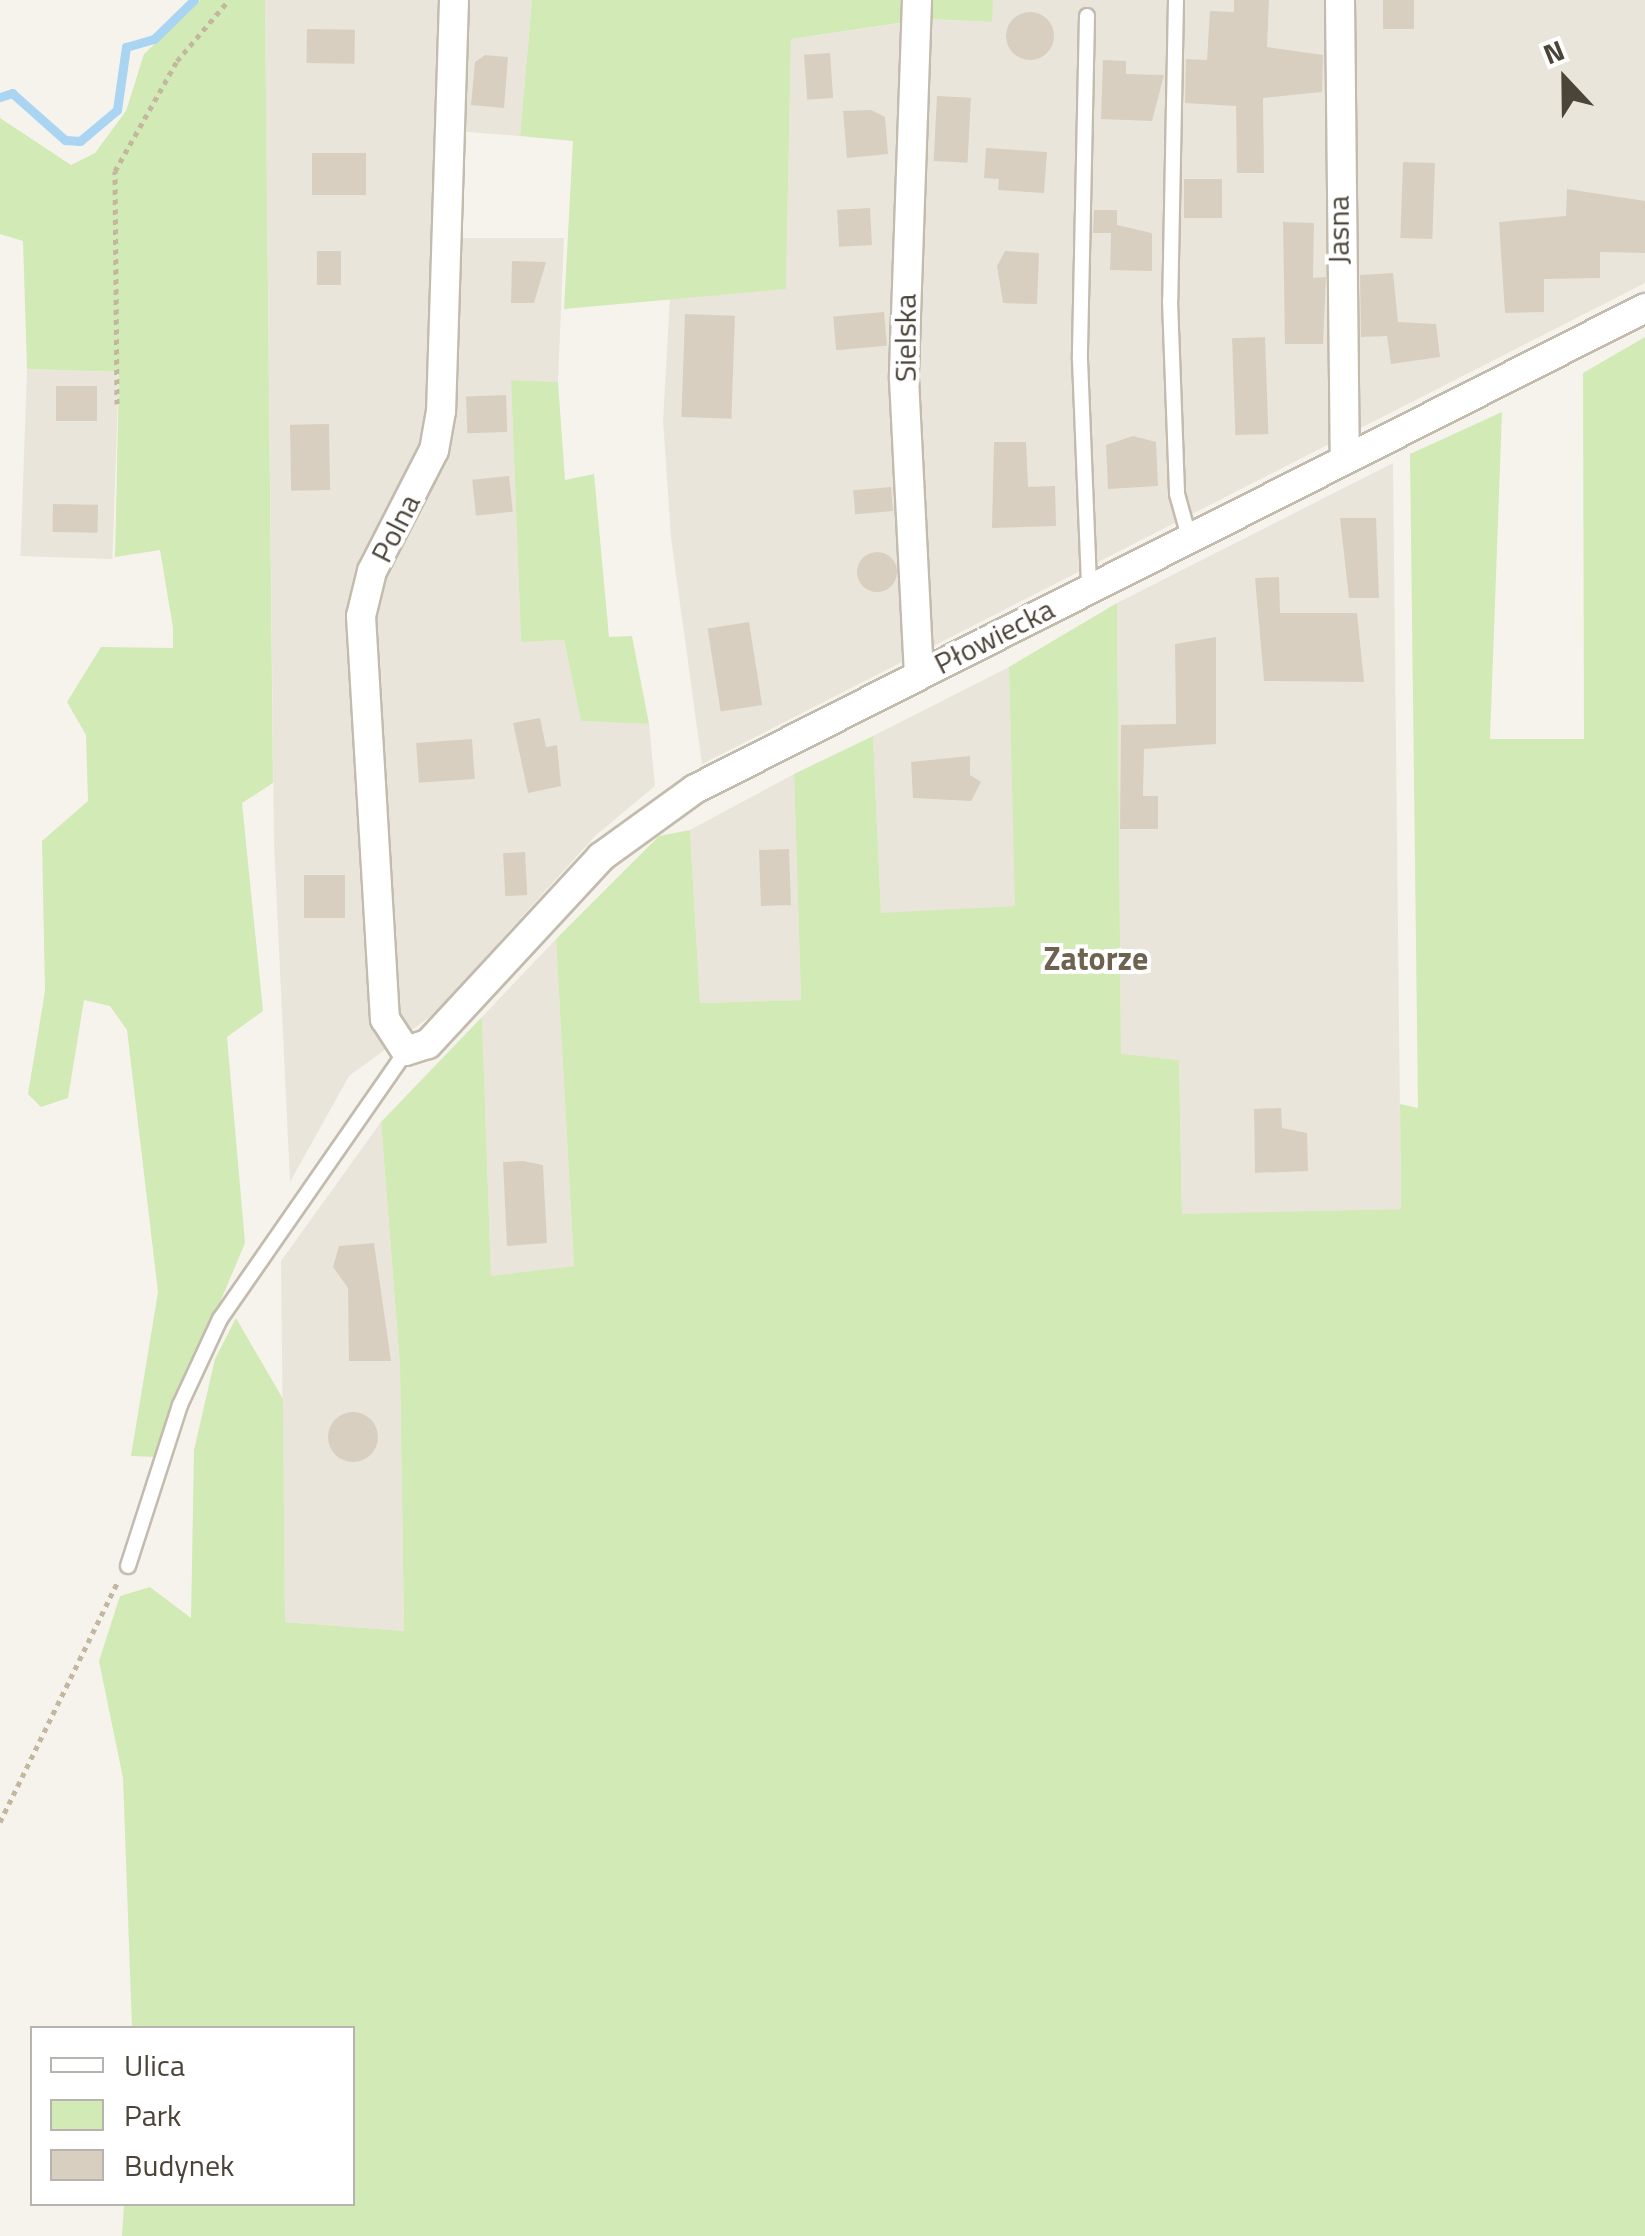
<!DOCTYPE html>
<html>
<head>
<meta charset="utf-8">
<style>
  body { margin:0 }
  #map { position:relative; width:1645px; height:2236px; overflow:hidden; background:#f6f3ec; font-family:"Titillium Web",sans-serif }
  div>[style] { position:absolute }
  .residential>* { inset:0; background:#eae5da; transform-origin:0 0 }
  .green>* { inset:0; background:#d2eab5 }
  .stream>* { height:9px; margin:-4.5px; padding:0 4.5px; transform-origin:4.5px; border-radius:4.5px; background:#a9d4f2 }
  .building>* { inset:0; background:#d8cfc1; transform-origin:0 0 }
  .round { border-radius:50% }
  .path>* { height:5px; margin-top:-2.5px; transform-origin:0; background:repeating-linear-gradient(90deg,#c4b79f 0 5px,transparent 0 10px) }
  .roads { filter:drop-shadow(2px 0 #c2bbae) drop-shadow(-2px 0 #c2bbae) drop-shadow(0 2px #c2bbae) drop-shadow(0 -2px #c2bbae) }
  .service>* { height:14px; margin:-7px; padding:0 7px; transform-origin:7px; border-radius:7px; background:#fff }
  .minor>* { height:28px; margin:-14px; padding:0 14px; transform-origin:14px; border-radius:14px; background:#fff }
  span { translate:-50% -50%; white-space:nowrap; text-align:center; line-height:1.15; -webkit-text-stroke:8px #fff; paint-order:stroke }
  .street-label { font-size:30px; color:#4b4439 }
  .neighbourhood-label { font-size:32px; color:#6e6250; font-weight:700 }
  .legend { position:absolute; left:30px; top:2026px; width:325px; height:180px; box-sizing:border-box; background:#fff; border:2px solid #b7b4b0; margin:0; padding:12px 18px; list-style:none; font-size:30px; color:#4b4439 }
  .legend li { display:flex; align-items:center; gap:20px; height:50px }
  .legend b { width:50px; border:2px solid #b7b4b0 }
  .north { position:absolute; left:1515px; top:30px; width:100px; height:100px; -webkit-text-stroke:8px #fff; paint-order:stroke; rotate:338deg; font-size:28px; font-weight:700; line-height:40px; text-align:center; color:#4b4439 }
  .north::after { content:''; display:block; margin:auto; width:35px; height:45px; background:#4b4439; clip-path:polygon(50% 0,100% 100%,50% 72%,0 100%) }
</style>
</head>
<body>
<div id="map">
  <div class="residential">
    <i style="clip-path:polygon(265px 0,532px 0,520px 136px,455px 131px,456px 238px,564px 238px,558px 382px,511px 380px,521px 641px,564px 640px,581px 721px,649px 724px,655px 786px,595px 836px,435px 1013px,349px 1076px,290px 1182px,274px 843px)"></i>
    <i style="clip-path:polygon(993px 0,1645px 0,1645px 283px,702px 764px,671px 538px,663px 420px,670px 298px,786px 289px,791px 39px,929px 19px,991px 22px)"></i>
    <i style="left:27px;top:369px;width:92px;height:187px;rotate:2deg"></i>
    <i style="clip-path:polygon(1393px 463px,1401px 1209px,1182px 1215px,1179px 1060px,1121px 1055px,1117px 603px)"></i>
    <i style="clip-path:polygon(1009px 667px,1016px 906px,881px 914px,873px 736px)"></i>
    <i style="clip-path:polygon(794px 774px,801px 1000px,700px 1003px,690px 830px)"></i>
    <i style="clip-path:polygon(556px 939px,574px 1266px,491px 1277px,482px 1017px)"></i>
    <i style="clip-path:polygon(381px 1122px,400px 1366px,404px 1631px,285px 1622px,281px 1261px)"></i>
  </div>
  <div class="green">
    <i style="clip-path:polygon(201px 0,265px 0,273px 783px,242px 803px,263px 1011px,227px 1037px,245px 1243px,155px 1457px,131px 1456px,158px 1292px,127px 1030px,110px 1006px,84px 1000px,68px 1098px,41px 1107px,28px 1094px,45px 991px,42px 841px,88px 801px,86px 735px,67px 702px,101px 647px,173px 648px,173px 628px,160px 550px,115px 557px,119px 372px,27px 369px,23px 241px,0 234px,0 118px,71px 165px,95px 153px,126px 111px,144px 54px)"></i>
    <i style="clip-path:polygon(532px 0,907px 0,906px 22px,791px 39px,786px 289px,564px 309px,573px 141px,520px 136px)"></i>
    <i style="clip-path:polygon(924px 0,993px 0,992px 22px,929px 19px)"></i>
    <i style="clip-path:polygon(1645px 337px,1645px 2236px,122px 2236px,124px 2204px,352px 2204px,352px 2028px,132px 2028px,123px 1778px,99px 1661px,120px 1596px,150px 1587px,191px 1618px,194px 1450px,215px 1359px,236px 1318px,283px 1399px,285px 1622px,404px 1631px,400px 1366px,381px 1122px,482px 1017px,491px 1276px,574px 1266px,556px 939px,659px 836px,690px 830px,700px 1003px,801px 1000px,794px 774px,873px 736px,881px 913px,1015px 906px,1009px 667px,1117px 603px,1121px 1054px,1179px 1060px,1182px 1214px,1401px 1209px,1400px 1104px,1418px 1108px,1410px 454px,1502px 412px,1490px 739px,1584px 739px,1583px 373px)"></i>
    <i style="clip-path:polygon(511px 380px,558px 382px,565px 480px,594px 474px,609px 637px,632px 636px,649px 724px,581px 721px,564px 640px,521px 642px)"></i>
  </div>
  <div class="stream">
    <i style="left:0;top:97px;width:13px;rotate:-18deg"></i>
    <i style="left:12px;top:93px;width:71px;rotate:41.6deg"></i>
    <i style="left:65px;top:140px;width:15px;rotate:4deg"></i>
    <i style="left:80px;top:141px;width:48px;rotate:-40deg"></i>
    <i style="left:117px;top:110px;width:64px;rotate:-81.9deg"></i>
    <i style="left:126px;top:47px;width:29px;rotate:-16deg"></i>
    <i style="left:154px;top:39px;width:56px;rotate:-44.3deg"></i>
  </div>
  <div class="building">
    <i style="clip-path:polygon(1234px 0,1269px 0,1267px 47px,1323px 55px,1322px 92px,1263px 98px,1264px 173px,1237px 173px,1236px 106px,1185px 103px,1186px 59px,1207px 60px,1210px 11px,1234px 12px)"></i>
    <i style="left:1383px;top:0;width:31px;height:29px"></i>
    <i class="round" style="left:1006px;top:12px;width:48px;height:48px"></i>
    <i style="left:307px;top:29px;width:48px;height:34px;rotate:1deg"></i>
    <i style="left:830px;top:53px;width:45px;height:26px;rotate:86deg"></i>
    <i style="clip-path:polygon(485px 55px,508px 57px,504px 108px,471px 105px,475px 62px)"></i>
    <i style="clip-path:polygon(1103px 60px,1126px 61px,1126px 74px,1164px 75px,1152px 121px,1101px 119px)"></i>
    <i style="left:937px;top:96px;width:34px;height:65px;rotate:3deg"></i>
    <i style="clip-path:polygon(871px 110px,885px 117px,888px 154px,847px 158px,843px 111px)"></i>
    <i style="clip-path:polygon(986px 148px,1047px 152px,1044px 193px,998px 190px,999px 179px,984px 178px)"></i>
    <i style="left:366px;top:153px;width:42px;height:54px;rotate:90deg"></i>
    <i style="left:1403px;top:162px;width:32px;height:76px;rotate:2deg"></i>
    <i style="left:1184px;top:179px;width:38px;height:39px"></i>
    <i style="clip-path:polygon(1567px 189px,1645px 201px,1645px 253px,1600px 252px,1600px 278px,1544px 279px,1544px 312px,1505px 313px,1499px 222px,1566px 216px)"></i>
    <i style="left:870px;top:208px;width:37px;height:33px;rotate:87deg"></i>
    <i style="clip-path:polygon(1094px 210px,1117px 210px,1117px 225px,1152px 233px,1152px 271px,1110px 270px,1111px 233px,1093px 233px)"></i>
    <i style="clip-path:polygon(1283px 222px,1314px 223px,1313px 278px,1326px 277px,1323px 344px,1285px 344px)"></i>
    <i style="left:317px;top:251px;width:24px;height:34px"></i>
    <i style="clip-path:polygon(1005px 251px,1039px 253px,1037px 304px,1003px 303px,997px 266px)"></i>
    <i style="clip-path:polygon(512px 261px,546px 262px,534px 303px,511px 303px)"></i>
    <i style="clip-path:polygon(1393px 273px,1398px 322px,1436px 324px,1440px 357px,1391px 364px,1387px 336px,1361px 337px,1360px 275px)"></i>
    <i style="left:884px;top:312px;width:34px;height:51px;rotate:85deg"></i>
    <i style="left:685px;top:314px;width:50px;height:103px;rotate:2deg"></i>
    <i style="left:1265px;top:337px;width:97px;height:33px;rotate:88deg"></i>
    <i style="left:56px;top:386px;width:41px;height:35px"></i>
    <i style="left:506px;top:395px;width:37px;height:40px;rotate:88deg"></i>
    <i style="left:329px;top:424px;width:66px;height:39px;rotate:89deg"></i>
    <i style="clip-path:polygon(1133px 436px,1156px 442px,1158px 486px,1108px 489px,1106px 445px)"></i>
    <i style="clip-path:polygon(994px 442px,1026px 442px,1028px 487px,1055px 486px,1056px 526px,992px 528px)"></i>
    <i style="left:509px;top:476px;width:36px;height:37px;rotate:84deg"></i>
    <i style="left:891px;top:487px;width:24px;height:38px;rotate:85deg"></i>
    <i style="left:53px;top:504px;width:45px;height:28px;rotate:1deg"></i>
    <i style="clip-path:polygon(1340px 518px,1376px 518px,1379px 598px,1349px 598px)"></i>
    <i class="round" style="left:857px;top:552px;width:40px;height:40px"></i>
    <i style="clip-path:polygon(1279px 577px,1280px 613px,1357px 613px,1364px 682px,1264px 681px,1255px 578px)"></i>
    <i style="left:749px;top:622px;width:84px;height:42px;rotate:81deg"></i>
    <i style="clip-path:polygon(1216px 637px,1216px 744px,1144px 749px,1143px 796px,1158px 796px,1158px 829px,1120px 829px,1121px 725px,1176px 724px,1175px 644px)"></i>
    <i style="clip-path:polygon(540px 718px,546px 747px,557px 745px,561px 786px,528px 793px,513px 723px)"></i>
    <i style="left:472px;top:739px;width:40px;height:56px;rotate:86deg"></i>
    <i style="clip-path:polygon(970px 756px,970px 775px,981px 782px,971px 801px,913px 798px,911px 762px)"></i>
    <i style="left:789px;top:849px;width:56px;height:30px;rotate:88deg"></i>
    <i style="left:525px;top:852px;width:43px;height:22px;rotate:87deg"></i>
    <i style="left:304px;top:875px;width:41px;height:43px"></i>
    <i style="clip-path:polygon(1281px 1108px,1282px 1128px,1307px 1133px,1308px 1171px,1255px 1173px,1254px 1109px)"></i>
    <i style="clip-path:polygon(523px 1161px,543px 1165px,547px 1243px,507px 1246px,503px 1162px)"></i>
    <i style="clip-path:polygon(374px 1243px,391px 1361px,349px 1361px,348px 1288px,333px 1267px,339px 1246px)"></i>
    <i class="round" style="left:328px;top:1412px;width:50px;height:50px"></i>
  </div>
  <div class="path">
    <i style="left:117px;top:404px;width:233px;rotate:-90.5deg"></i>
    <i style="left:115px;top:171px;width:126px;rotate:-60.6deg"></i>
    <i style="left:177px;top:61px;width:80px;rotate:-49.6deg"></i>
    <i style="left:0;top:1822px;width:266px;rotate:-63.9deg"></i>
  </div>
  <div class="roads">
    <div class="service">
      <i style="left:1176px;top:0;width:301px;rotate:91.1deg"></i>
      <i style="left:1170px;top:301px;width:193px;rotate:87.9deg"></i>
      <i style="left:1177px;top:494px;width:45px;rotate:74.4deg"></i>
      <i style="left:1087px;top:16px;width:344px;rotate:91.2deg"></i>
      <i style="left:1080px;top:360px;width:227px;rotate:87.7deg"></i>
      <i style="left:128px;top:1566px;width:169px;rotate:-72.1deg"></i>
      <i style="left:180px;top:1405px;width:95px;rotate:-65.1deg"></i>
      <i style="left:220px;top:1319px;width:326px;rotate:-55.2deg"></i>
    </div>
    <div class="minor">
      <i style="left:454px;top:0;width:411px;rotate:91.8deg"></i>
      <i style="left:441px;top:411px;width:40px;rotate:100deg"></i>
      <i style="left:434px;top:450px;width:136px;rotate:117.1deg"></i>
      <i style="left:372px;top:571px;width:46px;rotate:103.7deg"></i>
      <i style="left:361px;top:616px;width:404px;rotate:86.6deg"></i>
      <i style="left:385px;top:1019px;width:38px;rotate:57deg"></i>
      <i style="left:406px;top:1051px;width:23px;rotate:-18deg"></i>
      <i style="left:428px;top:1044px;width:255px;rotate:-47.2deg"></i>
      <i style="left:601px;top:857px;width:116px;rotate:-35.9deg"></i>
      <i style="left:695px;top:789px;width:1065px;rotate:-26.85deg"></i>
      <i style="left:917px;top:0;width:379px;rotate:92deg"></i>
      <i style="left:904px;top:379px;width:296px;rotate:87.1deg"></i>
      <i style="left:1340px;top:0;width:459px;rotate:89.4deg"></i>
    </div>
  </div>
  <div class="street-label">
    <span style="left:1338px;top:230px;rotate:-90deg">Jasna</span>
    <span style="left:905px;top:338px;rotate:-90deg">Sielska</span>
    <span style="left:395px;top:528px;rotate:-63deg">Polna</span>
    <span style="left:994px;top:636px;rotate:-27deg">Płowiecka</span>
  </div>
  <div class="neighbourhood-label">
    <span style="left:1096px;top:958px">Zatorze</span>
  </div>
  <ul class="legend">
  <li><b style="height:12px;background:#fff"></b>Ulica</li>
  <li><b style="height:28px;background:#d2eab5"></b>Park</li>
  <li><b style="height:28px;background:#d8cfc1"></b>Budynek</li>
  </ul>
  <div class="north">N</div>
</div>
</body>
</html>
